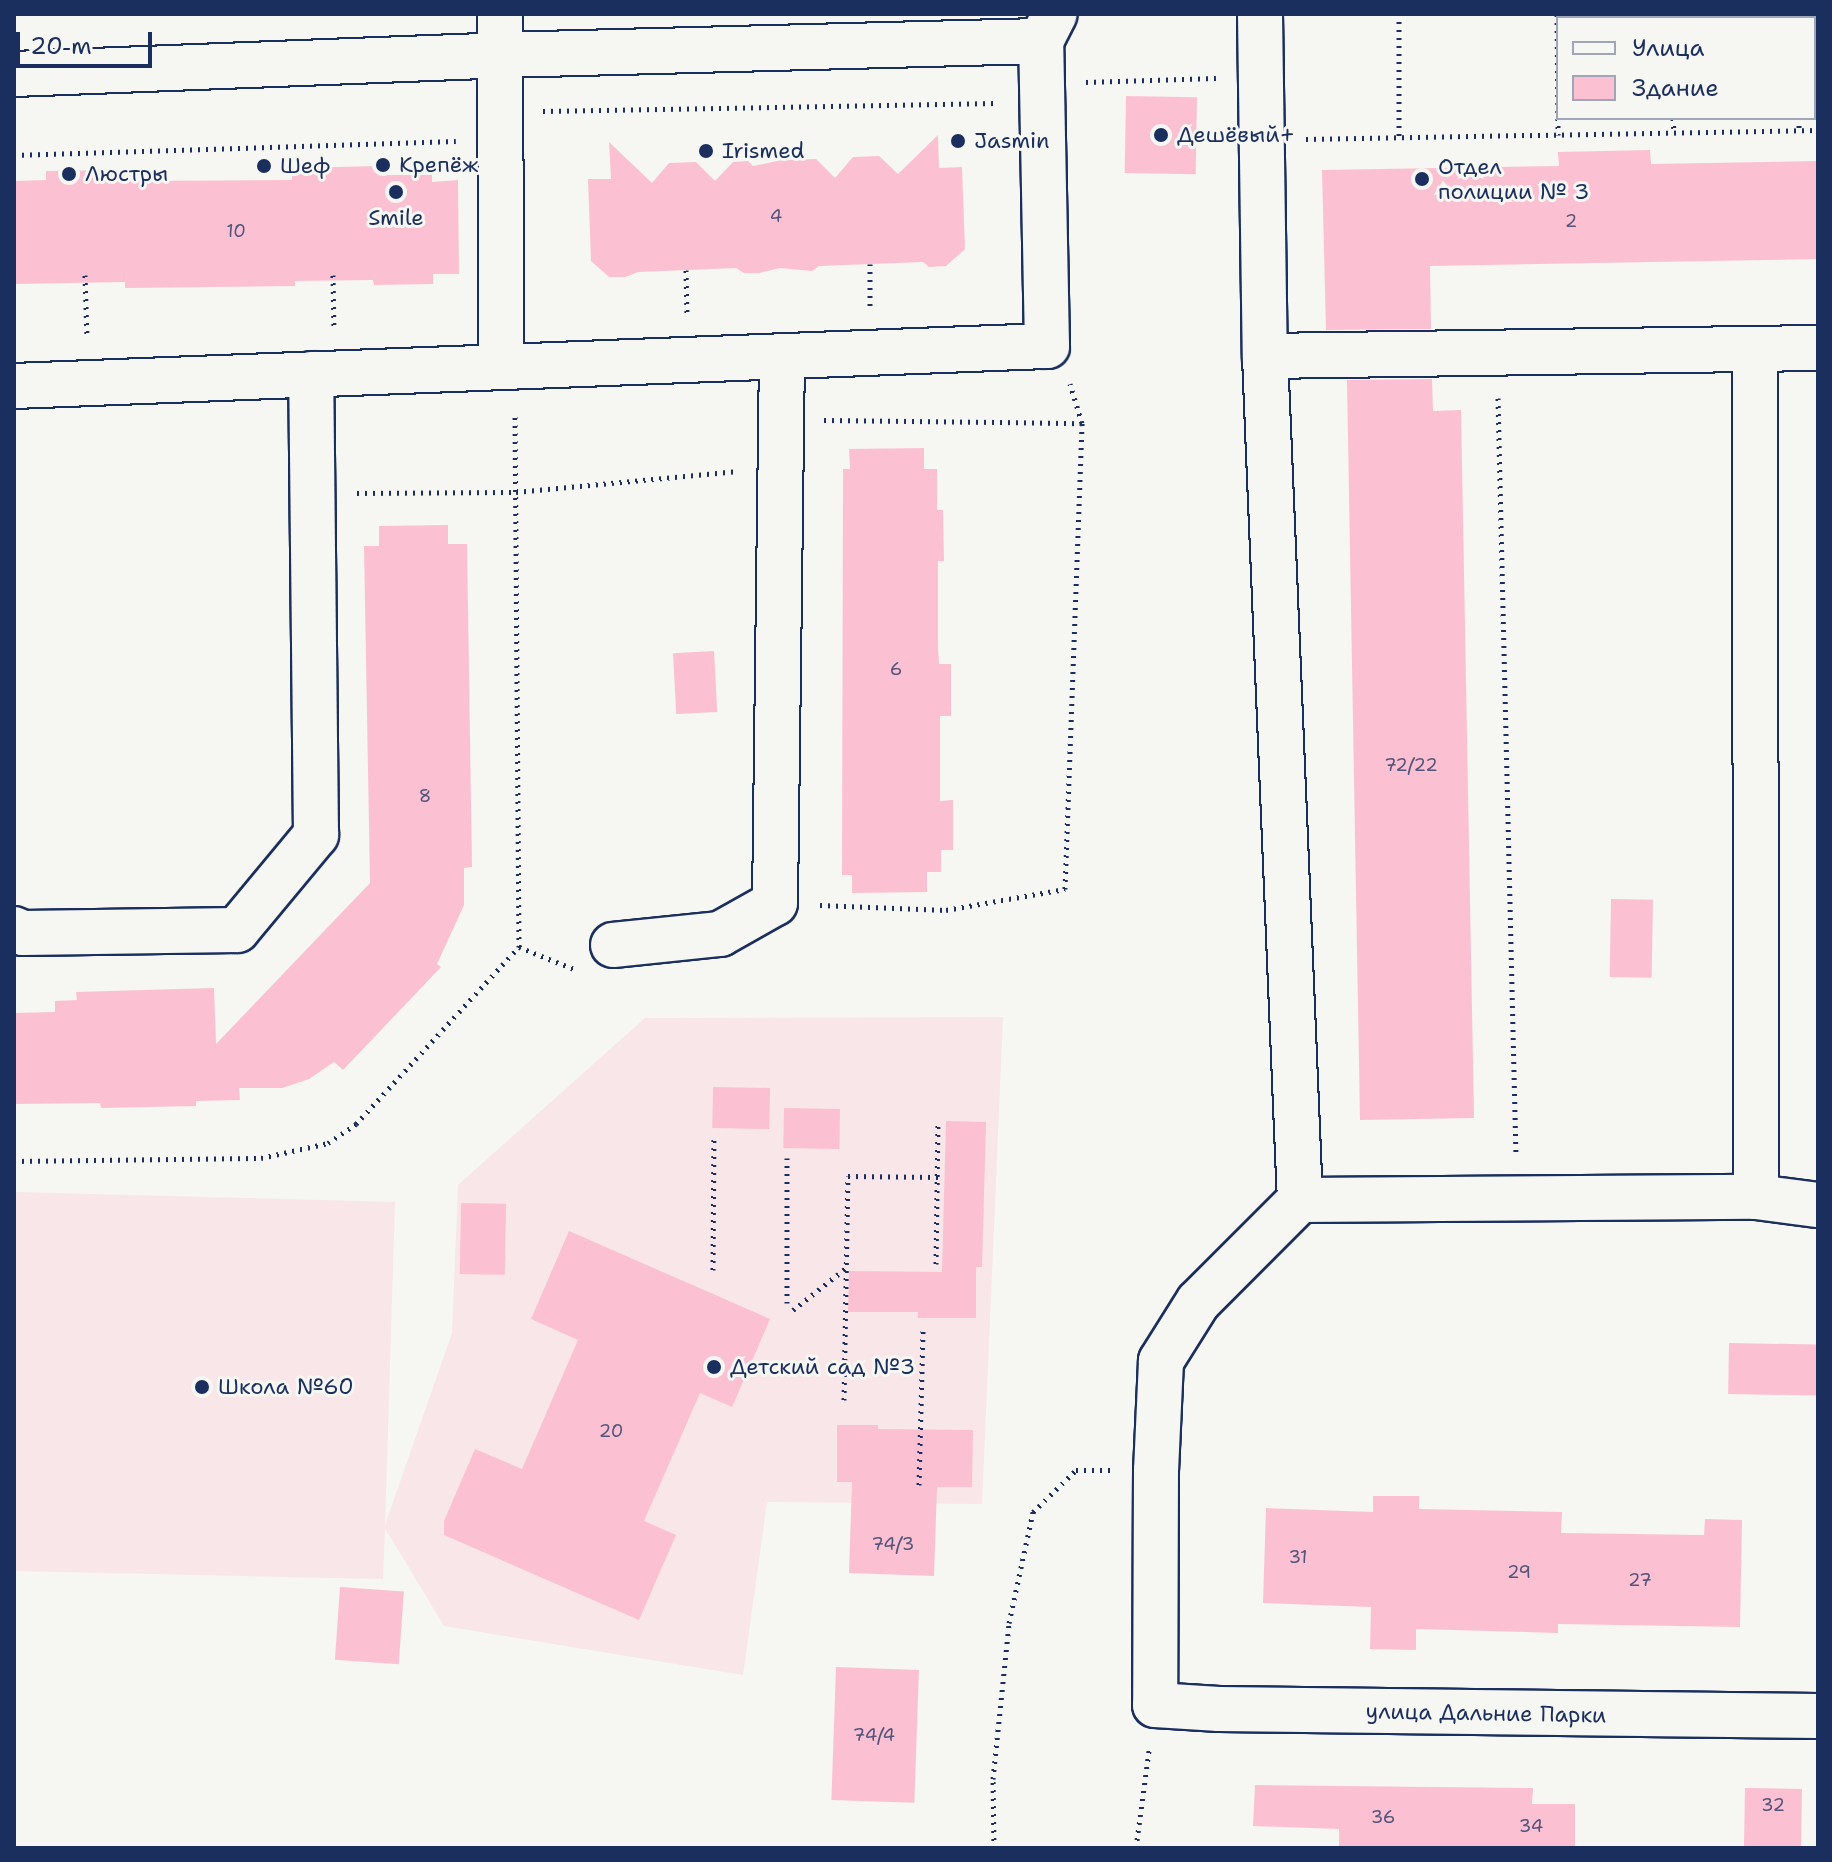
<!DOCTYPE html>
<html>
<head>
<meta charset="utf-8">
<style>
  body { margin:0 }
  #map { position:relative; width:1832px; height:1862px; overflow:hidden; background:#f6f6f2; font-family:"Shantell Sans",sans-serif }
  div>[style] { position:absolute }
  .built>* { inset:0; background:#f8e6e8 }
  .building>* { inset:0; background:#fbc1d2; transform-origin:0 0 }
  .path>* { height:5px; margin-top:-2.5px; transform-origin:0; background:repeating-linear-gradient(90deg,#1b2f5e 0 2px,transparent 0 8px) }
  .roads { filter:drop-shadow(2px 0 #1b2f5e) drop-shadow(-2px 0 #1b2f5e) drop-shadow(0 2px #1b2f5e) drop-shadow(0 -2px #1b2f5e) }
  .minor>* { height:44px; margin:-22px; padding:0 22px; transform-origin:22px; border-radius:22px; background:#f6f6f2 }
  .dots>* { width:22px; height:22px; translate:-50% -50%; box-sizing:border-box; border:4px solid #f6f6f2; border-radius:50% }
  span { translate:-50% -50%; white-space:nowrap; text-align:center; line-height:1.15; -webkit-text-stroke:6px #f6f6f2; paint-order:stroke }
  .number-label { font-size:18px; color:#53547b }
  .number-label span { -webkit-text-stroke-width:0 }
  .poi-label { font-size:22px; color:#1b2f5e }
  .left { translate:0 -50%; text-align:left }
  .street-label { font-size:22px; color:#1b2f5e }
  .frame { position:absolute; inset:0; border:16px solid #1b2f5e; pointer-events:none }
  .legend { position:absolute; left:1556px; top:16px; width:260px; height:104px; box-sizing:border-box; background:#f6f6f2; border:2px solid #9ea6b7; margin:0; padding:10px 14px; list-style:none; font-size:24px; color:#1b2f5e }
  .legend li { display:flex; align-items:center; gap:16px; height:40px }
  .legend b { width:40px; border:2px solid #9ea6b7 }
  .scale { position:absolute; left:16px; top:32px; width:136px; height:36px; box-sizing:border-box; border:4px solid #1b2f5e; border-top:0; padding-left:10px; font-size:24px; line-height:28px; white-space:nowrap; color:#1b2f5e; -webkit-text-stroke:6px #f6f6f2; paint-order:stroke }
</style>
</head>
<body>
<div id="map">
  <div class="built">
    <i style="clip-path:polygon(1003px 1017px,982px 1504px,767px 1502px,743px 1675px,444px 1626px,385px 1528px,383px 1579px,14px 1571px,14px 1192px,395px 1202px,385px 1525px,452px 1333px,458px 1185px,645px 1018px)"></i>
  </div>
  <div class="building">
    <i style="left:1126px;top:96px;width:71px;height:77px;rotate:1deg"></i>
    <i style="clip-path:polygon(938px 135px,939px 168px,962px 167px,965px 249px,946px 266px,929px 267px,923px 262px,819px 266px,812px 271px,780px 268px,759px 273px,744px 273px,736px 268px,638px 272px,625px 277px,609px 277px,591px 261px,588px 179px,611px 179px,609px 142px,652px 183px,669px 163px,696px 162px,715px 181px,733px 162px,748px 161px,753px 166px,782px 160px,816px 159px,835px 178px,853px 157px,879px 156px,898px 174px)"></i>
    <i style="clip-path:polygon(1650px 150px,1651px 164px,1818px 161px,1818px 259px,1430px 266px,1431px 329px,1326px 330px,1322px 170px,1559px 166px,1558px 152px)"></i>
    <i style="clip-path:polygon(380px 166px,381px 175px,432px 175px,432px 182px,458px 180px,459px 274px,433px 274px,433px 284px,374px 285px,373px 280px,295px 281px,295px 286px,125px 288px,125px 282px,14px 284px,14px 181px,46px 180px,46px 171px,132px 170px,132px 181px,292px 180px,292px 168px)"></i>
    <i style="clip-path:polygon(1432px 379px,1433px 411px,1461px 410px,1474px 1118px,1360px 1120px,1347px 380px)"></i>
    <i style="clip-path:polygon(924px 448px,924px 469px,937px 469px,937px 510px,943px 510px,944px 561px,938px 561px,938px 646px,939px 664px,951px 664px,951px 716px,940px 716px,940px 801px,953px 800px,953px 850px,941px 850px,941px 872px,927px 872px,927px 892px,852px 893px,852px 875px,842px 875px,843px 469px,850px 469px,849px 449px)"></i>
    <i style="clip-path:polygon(448px 525px,448px 544px,467px 544px,472px 867px,464px 868px,464px 905px,437px 964px,441px 967px,343px 1070px,334px 1062px,309px 1079px,282px 1088px,239px 1088px,240px 1100px,196px 1101px,196px 1106px,101px 1108px,100px 1103px,14px 1104px,14px 1013px,55px 1012px,55px 1001px,77px 1000px,76px 992px,214px 988px,216px 1044px,370px 883px,364px 546px,379px 546px,379px 526px)"></i>
    <i style="left:714px;top:651px;width:61px;height:41px;rotate:87deg"></i>
    <i style="left:1611px;top:899px;width:42px;height:78px;rotate:1deg"></i>
    <i style="left:713px;top:1087px;width:57px;height:41px;rotate:1deg"></i>
    <i style="left:784px;top:1108px;width:56px;height:40px;rotate:1deg"></i>
    <i style="clip-path:polygon(946px 1121px,986px 1122px,982px 1267px,976px 1267px,976px 1318px,918px 1318px,918px 1312px,848px 1312px,849px 1271px,942px 1272px)"></i>
    <i style="left:461px;top:1203px;width:45px;height:71px;rotate:1deg"></i>
    <i style="clip-path:polygon(569px 1231px,770px 1319px,732px 1407px,700px 1393px,644px 1521px,676px 1535px,639px 1620px,444px 1535px,444px 1521px,475px 1449px,522px 1469px,578px 1340px,531px 1319px)"></i>
    <i style="left:1729px;top:1343px;width:89px;height:51px;rotate:1deg"></i>
    <i style="clip-path:polygon(837px 1425px,878px 1425px,878px 1429px,973px 1430px,972px 1487px,937px 1487px,934px 1576px,849px 1573px,852px 1482px,837px 1482px)"></i>
    <i style="clip-path:polygon(1373px 1496px,1419px 1496px,1419px 1509px,1562px 1512px,1561px 1533px,1704px 1535px,1705px 1519px,1742px 1520px,1740px 1627px,1558px 1624px,1558px 1633px,1416px 1629px,1416px 1650px,1370px 1649px,1371px 1607px,1263px 1603px,1266px 1508px,1373px 1512px)"></i>
    <i style="left:340px;top:1587px;width:64px;height:73px;rotate:4deg"></i>
    <i style="left:836px;top:1667px;width:83px;height:133px;rotate:2deg"></i>
    <i style="clip-path:polygon(1255px 1785px,1533px 1788px,1532px 1804px,1575px 1804px,1575px 1848px,1339px 1848px,1339px 1829px,1253px 1826px)"></i>
    <i style="left:1745px;top:1788px;width:57px;height:60px;rotate:1deg"></i>
  </div>
  <div class="path">
    <i style="left:1399px;top:14px;width:124px;rotate:90deg"></i>
    <i style="left:1557px;top:14px;width:121px;rotate:89.5deg"></i>
    <i style="left:1669px;top:14px;width:4px;rotate:90deg"></i>
    <i style="left:1798px;top:14px;width:4px;rotate:90deg"></i>
    <i style="left:1086px;top:82px;width:130px;rotate:-1.8deg"></i>
    <i style="left:543px;top:111px;width:454px;rotate:-1deg"></i>
    <i style="left:1673px;top:118px;width:15px;rotate:86deg"></i>
    <i style="left:1799px;top:118px;width:13px;rotate:90deg"></i>
    <i style="left:1306px;top:139px;width:512px;rotate:-1.01deg"></i>
    <i style="left:14px;top:155px;width:442px;rotate:-1.8deg"></i>
    <i style="left:870px;top:264px;width:43px;rotate:90deg"></i>
    <i style="left:686px;top:270px;width:47px;rotate:88.8deg"></i>
    <i style="left:85px;top:275px;width:63px;rotate:88.2deg"></i>
    <i style="left:333px;top:275px;width:55px;rotate:89deg"></i>
    <i style="left:1498px;top:398px;width:757px;rotate:88.64deg"></i>
    <i style="left:824px;top:420px;width:258px;rotate:0.7deg"></i>
    <i style="left:357px;top:493px;width:159px;rotate:-0.4deg"></i>
    <i style="left:516px;top:492px;width:223px;rotate:-5.4deg"></i>
    <i style="left:820px;top:905px;width:126px;rotate:2.3deg"></i>
    <i style="left:946px;top:910px;width:121px;rotate:-10deg"></i>
    <i style="left:1065px;top:889px;width:466px;rotate:-87.9deg"></i>
    <i style="left:1082px;top:423px;width:41px;rotate:-107.1deg"></i>
    <i style="left:519px;top:947px;width:59px;rotate:21.8deg"></i>
    <i style="left:787px;top:1158px;width:145px;rotate:90deg"></i>
    <i style="left:14px;top:1161px;width:247px;rotate:-0.7deg"></i>
    <i style="left:261px;top:1158px;width:69px;rotate:-12.6deg"></i>
    <i style="left:328px;top:1143px;width:34px;rotate:-34deg"></i>
    <i style="left:356px;top:1124px;width:241px;rotate:-47.4deg"></i>
    <i style="left:519px;top:947px;width:535px;rotate:-90.43deg"></i>
    <i style="left:936px;top:1264px;width:139px;rotate:-89.2deg"></i>
    <i style="left:713px;top:1270px;width:135px;rotate:-89.6deg"></i>
    <i style="left:793px;top:1310px;width:68px;rotate:-38.4deg"></i>
    <i style="left:844px;top:1400px;width:224px;rotate:-89deg"></i>
    <i style="left:848px;top:1176px;width:90px;rotate:0.6deg"></i>
    <i style="left:919px;top:1485px;width:157px;rotate:-88.5deg"></i>
    <i style="left:994px;top:1848px;width:69px;rotate:-90.8deg"></i>
    <i style="left:993px;top:1779px;width:157px;rotate:-84.1deg"></i>
    <i style="left:1009px;top:1623px;width:114px;rotate:-77.8deg"></i>
    <i style="left:1033px;top:1512px;width:60px;rotate:-44.3deg"></i>
    <i style="left:1076px;top:1470px;width:35px"></i>
    <i style="left:1136px;top:1848px;width:99px;rotate:-82.4deg"></i>
  </div>
  <div class="roads">
    <div class="minor">
      <i style="left:500px;top:14px;width:353px;rotate:89.8deg"></i>
      <i style="left:1260px;top:14px;width:342px;rotate:89.2deg"></i>
      <i style="left:1265px;top:356px;width:845px;rotate:87.63deg"></i>
      <i style="left:1300px;top:1200px;width:456px;rotate:-0.4deg"></i>
      <i style="left:1756px;top:1197px;width:63px;rotate:7.4deg"></i>
      <i style="left:14px;top:74px;width:488px;rotate:-2.2deg"></i>
      <i style="left:502px;top:55px;width:539px;rotate:-1.49deg"></i>
      <i style="left:1041px;top:41px;width:30px;rotate:-63deg"></i>
      <i style="left:1755px;top:349px;width:848px;rotate:89.93deg"></i>
      <i style="left:1265px;top:356px;width:553px;rotate:-0.83deg"></i>
      <i style="left:14px;top:386px;width:1034px;rotate:-2.22deg"></i>
      <i style="left:1047px;top:346px;width:305px;rotate:-91.1deg"></i>
      <i style="left:14px;top:929px;width:10px;rotate:24deg"></i>
      <i style="left:23px;top:933px;width:214px;rotate:-0.8deg"></i>
      <i style="left:237px;top:930px;width:124px;rotate:-50.3deg"></i>
      <i style="left:316px;top:835px;width:461px;rotate:-90.6deg"></i>
      <i style="left:613px;top:945px;width:108px;rotate:-5.9deg"></i>
      <i style="left:720px;top:934px;width:63px;rotate:-29.4deg"></i>
      <i style="left:775px;top:903px;width:547px;rotate:-89.27deg"></i>
      <i style="left:1300px;top:1200px;width:144px;rotate:135deg"></i>
      <i style="left:1198px;top:1302px;width:70px;rotate:122.1deg"></i>
      <i style="left:1161px;top:1361px;width:109px;rotate:92.6deg"></i>
      <i style="left:1156px;top:1470px;width:235px;rotate:90.2deg"></i>
      <i style="left:1155px;top:1705px;width:64px;rotate:3.6deg"></i>
      <i style="left:1219px;top:1709px;width:599px;rotate:0.67deg"></i>
    </div>
  </div>
  <div class="dots">
    <i style="left:1161px;top:135px;background:#1b2f5e"></i>
    <i style="left:958px;top:141px;background:#1b2f5e"></i>
    <i style="left:706px;top:151px;background:#1b2f5e"></i>
    <i style="left:383px;top:165px;background:#1b2f5e"></i>
    <i style="left:264px;top:166px;background:#1b2f5e"></i>
    <i style="left:69px;top:174px;background:#1b2f5e"></i>
    <i style="left:1422px;top:179px;background:#1b2f5e"></i>
    <i style="left:396px;top:192px;background:#1b2f5e"></i>
    <i style="left:714px;top:1367px;background:#1b2f5e"></i>
    <i style="left:202px;top:1387px;background:#1b2f5e"></i>
  </div>
  <div class="number-label">
    <span style="left:776px;top:216px">4</span>
    <span style="left:1571px;top:221px">2</span>
    <span style="left:236px;top:231px">10</span>
    <span style="left:896px;top:669px">6</span>
    <span style="left:1411px;top:765px">72/22</span>
    <span style="left:425px;top:796px">8</span>
    <span style="left:611px;top:1431px">20</span>
    <span style="left:893px;top:1544px">74/3</span>
    <span style="left:1298px;top:1557px">31</span>
    <span style="left:1519px;top:1572px">29</span>
    <span style="left:1640px;top:1580px">27</span>
    <span style="left:874px;top:1735px">74/4</span>
    <span style="left:1773px;top:1805px">32</span>
    <span style="left:1383px;top:1817px">36</span>
    <span style="left:1531px;top:1826px">34</span>
  </div>
  <div class="poi-label">
    <span class="left" style="left:1177px;top:135px">Дешёвый+</span>
    <span class="left" style="left:974px;top:141px">Jasmin</span>
    <span class="left" style="left:722px;top:151px">Irismed</span>
    <span class="left" style="left:399px;top:165px">Крепёж</span>
    <span class="left" style="left:280px;top:166px">Шеф</span>
    <span class="left" style="left:1438px;top:179px">Отдел<br>полиции № 3</span>
    <span class="left" style="left:85px;top:174px">Люстры</span>
    <span style="left:396px;top:218px">Smile</span>
    <span class="left" style="left:730px;top:1367px">Детский сад №3</span>
    <span class="left" style="left:218px;top:1387px">Школа №60</span>
  </div>
  <div class="street-label">
    <span style="left:1486px;top:1713px;rotate:1deg">улица Дальние Парки</span>
  </div>
  <div class="frame"></div>
  <ul class="legend">
  <li><b style="height:10px;background:#f6f6f2"></b>Улица</li>
  <li><b style="height:22px;background:#fbc1d2"></b>Здание</li>
  </ul>
  <div class="scale">20 m</div>
</div>
</body>
</html>
